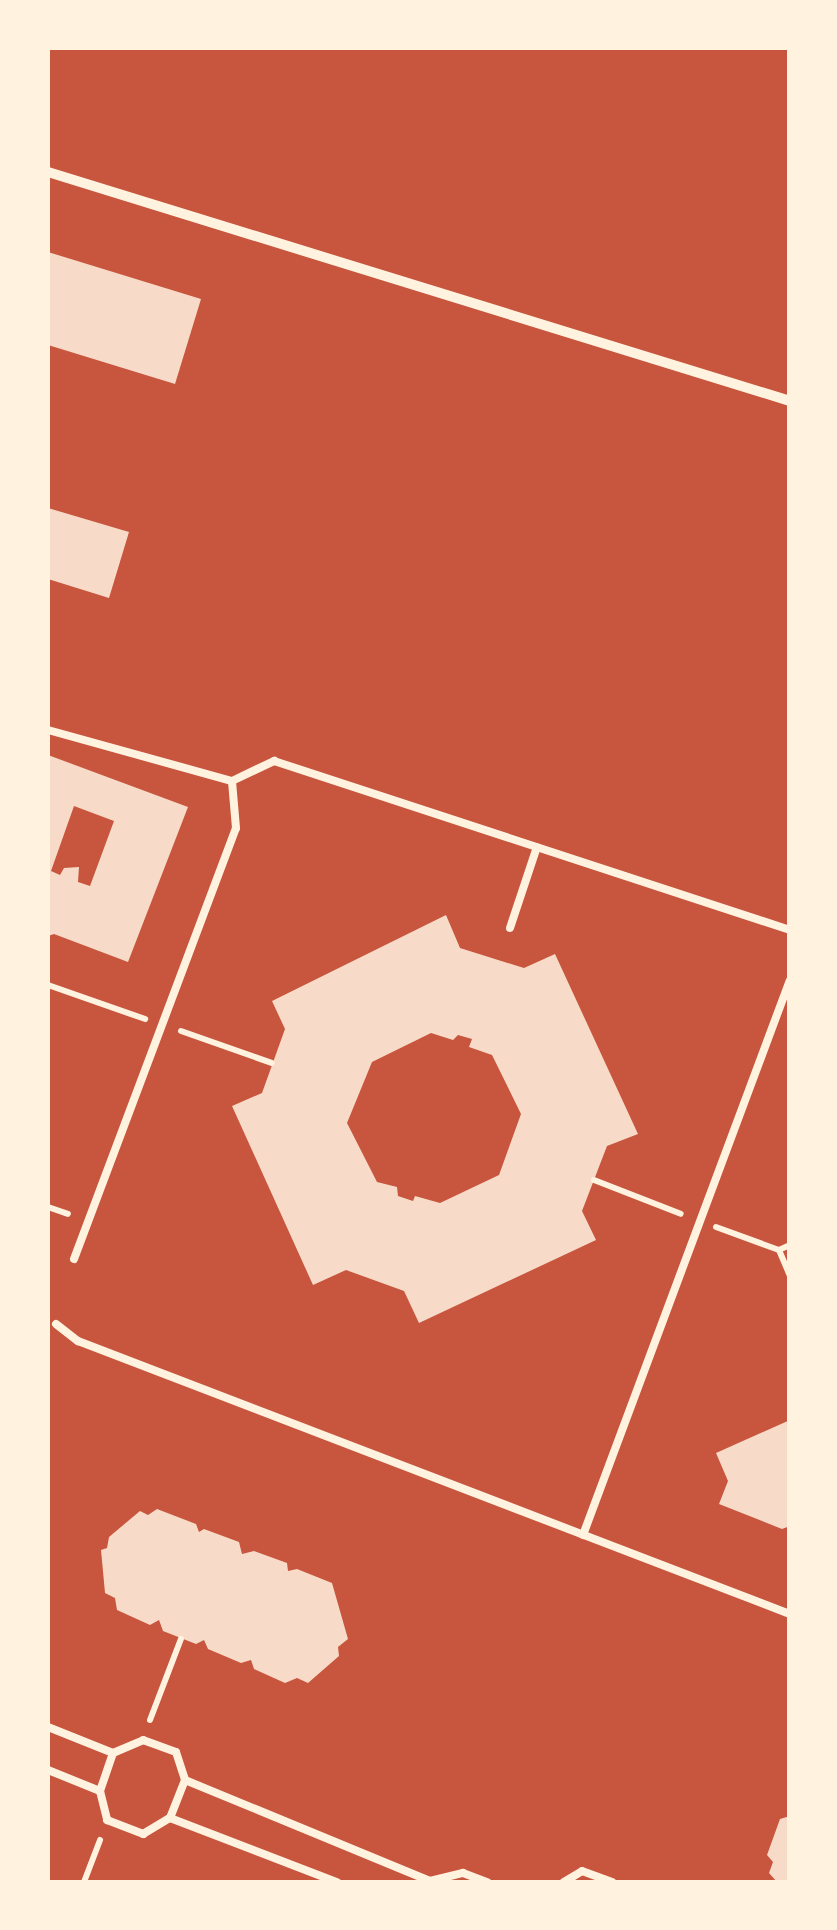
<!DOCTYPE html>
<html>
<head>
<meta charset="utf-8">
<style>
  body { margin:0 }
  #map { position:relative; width:837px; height:1930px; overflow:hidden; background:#c8553d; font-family:"Sofia Sans Condensed",sans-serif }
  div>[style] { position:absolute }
  .building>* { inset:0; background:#f7dbc8 }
  .path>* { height:6px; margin:-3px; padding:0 3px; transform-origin:3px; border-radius:3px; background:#fff3e0 }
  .service>* { height:8px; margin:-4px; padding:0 4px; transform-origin:4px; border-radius:4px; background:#fff3e0 }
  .minor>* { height:10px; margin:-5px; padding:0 5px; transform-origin:5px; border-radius:5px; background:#fff3e0 }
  span { translate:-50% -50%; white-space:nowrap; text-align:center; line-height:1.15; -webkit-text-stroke:9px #fff3e0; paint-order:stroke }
  .frame { position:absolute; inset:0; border:50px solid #fff3e0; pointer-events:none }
</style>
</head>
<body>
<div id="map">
  <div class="building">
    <i style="clip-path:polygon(48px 252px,201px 299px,175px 384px,48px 345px)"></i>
    <i style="clip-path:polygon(48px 508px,129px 532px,109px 598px,48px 579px)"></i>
    <i style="clip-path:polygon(evenodd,48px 755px,188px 807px,128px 962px,54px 934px,48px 936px,48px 755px,74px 806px,114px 821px,90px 886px,78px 882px,79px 867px,64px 868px,60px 875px,51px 871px,74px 806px)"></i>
    <i style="clip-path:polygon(evenodd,446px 915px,460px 948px,524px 968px,555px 954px,638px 1134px,607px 1146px,582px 1211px,596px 1240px,419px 1323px,404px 1291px,346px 1270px,313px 1285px,232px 1106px,262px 1093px,285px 1029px,272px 1001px,446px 915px,431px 1033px,453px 1040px,458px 1035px,472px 1039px,469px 1047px,492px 1055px,521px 1114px,499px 1175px,440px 1203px,415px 1196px,413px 1201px,398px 1196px,397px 1187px,377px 1182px,347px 1123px,372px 1062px,431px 1033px)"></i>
    <i style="clip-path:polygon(790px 1420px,790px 1526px,782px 1529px,719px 1504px,728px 1481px,716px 1453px)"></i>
    <i style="clip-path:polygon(157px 1509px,196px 1524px,199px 1532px,204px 1529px,239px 1542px,242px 1554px,254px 1551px,287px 1563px,288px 1571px,297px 1569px,332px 1583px,348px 1639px,338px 1647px,339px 1656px,308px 1683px,297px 1678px,285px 1683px,254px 1669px,251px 1660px,241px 1663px,208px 1649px,204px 1640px,196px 1644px,163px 1631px,159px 1620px,150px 1625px,117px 1610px,115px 1598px,105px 1593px,101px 1550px,107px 1548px,109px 1537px,140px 1511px,148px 1515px)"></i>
    <i style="clip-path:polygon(790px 1816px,790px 1882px,777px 1882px,769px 1873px,773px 1862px,767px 1855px,780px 1819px)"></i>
  </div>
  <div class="path">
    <i style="left:48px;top:985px;width:103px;rotate:19.3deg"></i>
    <i style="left:181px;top:1031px;width:96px;rotate:19.4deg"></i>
    <i style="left:594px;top:1180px;width:93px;rotate:21.3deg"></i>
    <i style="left:48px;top:1207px;width:21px;rotate:19deg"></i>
    <i style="left:716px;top:1227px;width:67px;rotate:20.1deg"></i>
    <i style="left:790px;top:1245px;width:12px;rotate:156deg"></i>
    <i style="left:779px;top:1250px;width:28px;rotate:67deg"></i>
    <i style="left:150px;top:1720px;width:87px;rotate:-69.1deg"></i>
    <i style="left:84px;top:1882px;width:45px;rotate:-69.1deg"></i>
  </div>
  <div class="service">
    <i style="left:48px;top:730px;width:191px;rotate:15.5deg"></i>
    <i style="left:232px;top:781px;width:47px;rotate:-25.5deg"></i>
    <i style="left:274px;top:761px;width:543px;rotate:18.13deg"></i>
    <i style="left:510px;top:928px;width:85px;rotate:-71.6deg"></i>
    <i style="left:74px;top:1259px;width:460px;rotate:-69.4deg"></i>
    <i style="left:236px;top:828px;width:47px;rotate:-94.9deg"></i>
    <i style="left:56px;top:1324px;width:28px;rotate:38deg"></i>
    <i style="left:78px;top:1341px;width:763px;rotate:20.98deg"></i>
    <i style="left:583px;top:1535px;width:592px;rotate:-69.55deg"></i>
    <i style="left:48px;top:1727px;width:70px;rotate:21.8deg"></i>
    <i style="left:113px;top:1753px;width:33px;rotate:-23deg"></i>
    <i style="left:143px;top:1740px;width:35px;rotate:20deg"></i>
    <i style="left:176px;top:1752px;width:29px;rotate:72deg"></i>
    <i style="left:185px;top:1780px;width:265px;rotate:22.4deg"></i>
    <i style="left:430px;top:1881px;width:34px;rotate:-14deg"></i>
    <i style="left:463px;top:1873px;width:26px;rotate:21deg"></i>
    <i style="left:48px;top:1770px;width:56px;rotate:22deg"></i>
    <i style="left:100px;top:1791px;width:30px;rotate:76deg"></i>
    <i style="left:107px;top:1820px;width:39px;rotate:21deg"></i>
    <i style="left:143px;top:1834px;width:31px;rotate:-31deg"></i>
    <i style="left:170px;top:1818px;width:179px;rotate:21deg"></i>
    <i style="left:100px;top:1791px;width:40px;rotate:-71.1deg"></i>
    <i style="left:170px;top:1818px;width:41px;rotate:-68.5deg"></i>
    <i style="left:564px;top:1882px;width:21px;rotate:-31deg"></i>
    <i style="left:582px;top:1871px;width:32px;rotate:20deg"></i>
  </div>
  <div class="minor">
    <i style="left:48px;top:172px;width:777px;rotate:17.15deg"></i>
  </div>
  <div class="frame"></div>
</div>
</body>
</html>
